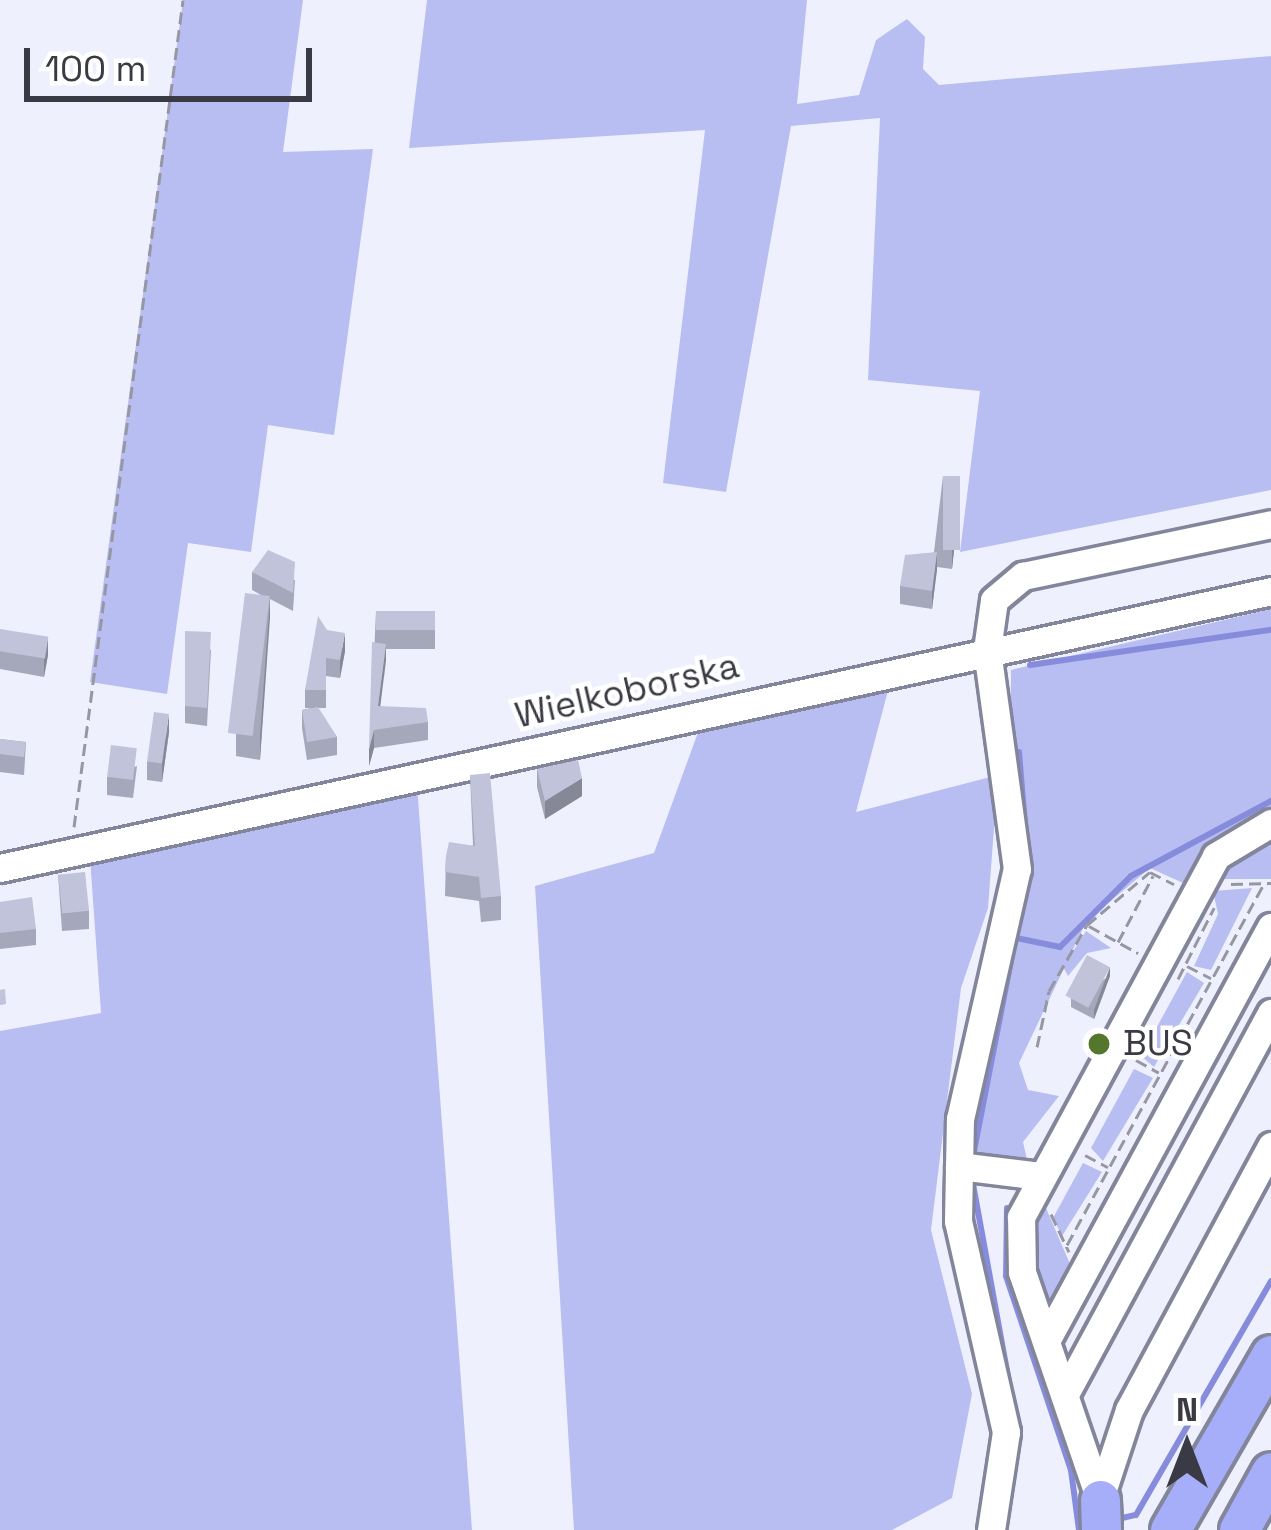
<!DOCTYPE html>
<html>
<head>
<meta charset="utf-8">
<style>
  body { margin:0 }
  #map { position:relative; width:1271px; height:1530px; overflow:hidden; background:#eef0fe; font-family:"Space Grotesk",sans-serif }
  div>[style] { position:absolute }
  .green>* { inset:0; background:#b8bef1 }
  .stream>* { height:6px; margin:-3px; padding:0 3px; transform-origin:3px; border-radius:3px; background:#868cdb }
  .path>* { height:3px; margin-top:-1.5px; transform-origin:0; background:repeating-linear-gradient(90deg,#9697a3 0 12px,transparent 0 18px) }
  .roads { filter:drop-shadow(3px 0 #83869b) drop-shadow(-3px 0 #83869b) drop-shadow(0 3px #83869b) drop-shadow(0 -3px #83869b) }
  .minor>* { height:27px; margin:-13.5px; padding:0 13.5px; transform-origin:13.5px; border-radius:13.5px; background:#fff }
  .highway>* { height:39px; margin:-19.5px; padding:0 19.5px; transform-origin:19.5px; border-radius:19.5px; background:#a6adf9 }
  .wall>* { inset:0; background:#a5a8bb }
  .shaded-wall>* { inset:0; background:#868898 }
  .building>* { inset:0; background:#c0c3d9; transform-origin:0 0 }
  .dots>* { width:33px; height:33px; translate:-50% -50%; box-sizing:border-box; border:6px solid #fff; border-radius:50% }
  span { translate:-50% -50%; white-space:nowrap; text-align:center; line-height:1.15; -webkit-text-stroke:9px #fff; paint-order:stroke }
  .street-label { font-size:36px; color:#393a43 }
  .poi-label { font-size:36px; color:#393a43 }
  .left { translate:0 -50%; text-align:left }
  .north { position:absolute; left:1127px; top:1386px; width:120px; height:120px; -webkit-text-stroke:9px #fff; paint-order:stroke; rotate:0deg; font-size:33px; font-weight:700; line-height:48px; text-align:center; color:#393a43 }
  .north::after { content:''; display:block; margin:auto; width:42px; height:54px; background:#393a43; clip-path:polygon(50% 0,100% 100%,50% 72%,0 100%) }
  .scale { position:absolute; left:24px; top:48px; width:288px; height:54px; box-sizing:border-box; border:6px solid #393a43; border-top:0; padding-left:15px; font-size:36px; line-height:42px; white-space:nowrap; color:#393a43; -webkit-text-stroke:9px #fff; paint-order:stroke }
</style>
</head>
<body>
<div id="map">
  <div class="green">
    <i style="clip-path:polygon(183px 0,303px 0,283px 152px,373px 149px,334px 435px,268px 425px,251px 552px,188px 543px,167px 694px,90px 682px)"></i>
    <i style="clip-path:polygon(427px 0,807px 0,797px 104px,859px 95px,876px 40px,907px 19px,925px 37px,923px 69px,939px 85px,1271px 56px,1271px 490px,960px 552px,980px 391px,868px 380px,880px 118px,791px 126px,726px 492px,663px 483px,705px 130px,409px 148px)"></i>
    <i style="clip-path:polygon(1271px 609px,1271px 808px,1215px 837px,1183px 883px,1150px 868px,1086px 922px,1019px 1063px,1028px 1090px,1059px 1096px,1023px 1142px,1028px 1164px,967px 1154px,1009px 936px,1011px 670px)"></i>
    <i style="clip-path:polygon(890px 683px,856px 812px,998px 775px,988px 908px,961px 988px,931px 1230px,972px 1394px,952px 1498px,892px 1530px,574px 1530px,535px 886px,654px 853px,700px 727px)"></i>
    <i style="clip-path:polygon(417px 785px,472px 1530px,0 1530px,0 1031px,101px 1013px,90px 858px)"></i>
    <i style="clip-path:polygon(1271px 831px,1271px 879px,1211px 879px,1222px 863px)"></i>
    <i style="clip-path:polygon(1252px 888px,1211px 970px,1194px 966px,1218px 914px,1213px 891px)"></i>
    <i style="clip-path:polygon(1086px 931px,1111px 948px,1087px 953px,1068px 976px,1063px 967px)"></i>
    <i style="clip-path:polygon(1187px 972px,1204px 983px,1154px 1067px,1141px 1056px)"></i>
    <i style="clip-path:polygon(1134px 1069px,1153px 1078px,1103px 1161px,1091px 1148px)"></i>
    <i style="clip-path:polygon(1083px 1163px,1102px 1172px,1062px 1236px,1053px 1218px)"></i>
    <i style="clip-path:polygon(1040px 1194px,1070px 1264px,1046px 1311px,1026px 1249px)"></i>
  </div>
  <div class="stream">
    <i style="left:1030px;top:665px;width:244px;rotate:-8.3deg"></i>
    <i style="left:1019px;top:752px;width:98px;rotate:85.3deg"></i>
    <i style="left:1016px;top:938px;width:45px;rotate:11.6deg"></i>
    <i style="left:1060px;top:947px;width:100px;rotate:-45deg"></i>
    <i style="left:1131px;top:876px;width:159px;rotate:-28.2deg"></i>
    <i style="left:974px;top:1151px;width:257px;rotate:-79deg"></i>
    <i style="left:973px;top:1184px;width:218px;rotate:79.7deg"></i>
    <i style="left:1007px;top:1208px;width:68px;rotate:90.8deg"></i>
    <i style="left:1006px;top:1276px;width:205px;rotate:71.5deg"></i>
    <i style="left:1071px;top:1470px;width:61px;rotate:82.4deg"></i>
    <i style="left:1118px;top:1519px;width:18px;rotate:-13deg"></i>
    <i style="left:1136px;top:1515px;width:270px;rotate:-60deg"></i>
  </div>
  <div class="path">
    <i style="left:74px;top:827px;width:834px;rotate:-82.49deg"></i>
    <i style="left:1231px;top:884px;width:40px;rotate:-1.4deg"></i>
    <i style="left:1089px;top:926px;width:56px;rotate:28.9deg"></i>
    <i style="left:1118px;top:942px;width:75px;rotate:-62.1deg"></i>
    <i style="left:1187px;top:966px;width:27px;rotate:27deg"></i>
    <i style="left:1178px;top:979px;width:80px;rotate:-63.1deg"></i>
    <i style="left:1037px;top:1047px;width:57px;rotate:-77.9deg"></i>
    <i style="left:1049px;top:991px;width:76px;rotate:-60.1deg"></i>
    <i style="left:1087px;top:925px;width:82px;rotate:-40.1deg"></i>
    <i style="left:1150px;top:872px;width:27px;rotate:27deg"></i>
    <i style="left:1136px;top:1060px;width:26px;rotate:29deg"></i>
    <i style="left:1085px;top:1155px;width:26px;rotate:28deg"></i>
    <i style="left:1051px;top:1214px;width:42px;rotate:64.7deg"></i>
    <i style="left:1067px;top:1245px;width:410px;rotate:-61.4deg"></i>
  </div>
  <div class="roads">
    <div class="minor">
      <i style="left:0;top:868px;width:1301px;rotate:-12.29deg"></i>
      <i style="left:959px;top:1166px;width:83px;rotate:7deg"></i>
      <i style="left:1047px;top:1339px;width:469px;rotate:-61.5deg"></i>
      <i style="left:1066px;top:1392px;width:431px;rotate:-61.6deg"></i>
      <i style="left:1101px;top:1495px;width:89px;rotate:-71.8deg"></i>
      <i style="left:1129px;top:1410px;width:300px;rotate:-61.7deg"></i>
      <i style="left:1100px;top:1500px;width:241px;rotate:-108.9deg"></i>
      <i style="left:1022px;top:1272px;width:55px;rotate:-91deg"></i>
      <i style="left:1021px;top:1217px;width:410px;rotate:-61.6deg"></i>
      <i style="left:1216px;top:856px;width:64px;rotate:-31deg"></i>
      <i style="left:991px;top:1530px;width:99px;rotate:-81.3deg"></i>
      <i style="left:1006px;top:1432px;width:216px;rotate:-102.8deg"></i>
      <i style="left:958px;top:1221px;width:102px;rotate:-88.9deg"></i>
      <i style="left:960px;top:1119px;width:256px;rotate:-77.2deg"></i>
      <i style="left:1017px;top:869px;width:221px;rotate:-97.8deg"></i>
      <i style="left:987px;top:650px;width:50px;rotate:-82deg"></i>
      <i style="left:994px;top:600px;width:38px;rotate:-40deg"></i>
      <i style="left:1023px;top:576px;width:253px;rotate:-11.8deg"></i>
    </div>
    <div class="highway">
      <i style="left:1100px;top:1500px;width:30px;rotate:88deg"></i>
      <i style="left:1170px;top:1530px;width:202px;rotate:-60deg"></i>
      <i style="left:1239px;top:1530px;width:66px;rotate:-61.1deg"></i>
    </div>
  </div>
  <div class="wall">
    <i style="clip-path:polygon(943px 476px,960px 494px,952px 569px,937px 567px,932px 609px,900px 604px,900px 586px,934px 552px)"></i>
    <i style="clip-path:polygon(252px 572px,295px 580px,293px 611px,270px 599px,260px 760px,236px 756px,236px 734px,261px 595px,252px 590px)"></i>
    <i style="clip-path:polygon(376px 611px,435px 611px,435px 649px,386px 649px,380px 706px,428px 722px,428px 740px,374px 748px,369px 766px)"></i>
    <i style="clip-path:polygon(0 629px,48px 655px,44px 677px,0 669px)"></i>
    <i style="clip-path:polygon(327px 630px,345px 651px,340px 678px,326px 676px,326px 708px,318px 708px,337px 737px,337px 755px,307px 760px,302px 728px,302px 710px,311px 708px,305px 708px,305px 690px)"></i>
    <i style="clip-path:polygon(185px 631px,211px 650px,207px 726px,185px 723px)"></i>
    <i style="clip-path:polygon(169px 732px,162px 782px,147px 780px,147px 762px)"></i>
    <i style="clip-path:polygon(0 739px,26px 742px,24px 775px,0 772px)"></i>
    <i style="clip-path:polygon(137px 766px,133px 798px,107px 795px,107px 777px)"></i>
    <i style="clip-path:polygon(537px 769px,582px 796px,545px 819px,537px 787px)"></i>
    <i style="clip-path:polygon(470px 775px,501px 896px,501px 920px,481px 922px,479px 901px,445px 896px,446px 856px,473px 845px)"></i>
    <i style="clip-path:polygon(58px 874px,89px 911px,89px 929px,62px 931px)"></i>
    <i style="clip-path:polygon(0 902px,36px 929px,36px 945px,0 949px)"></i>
    <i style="clip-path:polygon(1110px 976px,1094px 1019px,1071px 1007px,1071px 998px)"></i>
  </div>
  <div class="shaded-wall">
    <i style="clip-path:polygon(960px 476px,960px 494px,952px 569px,952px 551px)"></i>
    <i style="clip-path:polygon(937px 552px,937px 570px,932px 609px,932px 591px)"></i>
    <i style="clip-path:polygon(270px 596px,270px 618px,260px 760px,260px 737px)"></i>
    <i style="clip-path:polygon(345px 633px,345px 651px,340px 678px,340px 660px)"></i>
    <i style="clip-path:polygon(48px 637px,48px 655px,44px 677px,44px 659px)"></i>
    <i style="clip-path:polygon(386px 644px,386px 661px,378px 724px,378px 706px)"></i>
    <i style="clip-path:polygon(169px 714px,169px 732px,162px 782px,162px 764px)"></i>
    <i style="clip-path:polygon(374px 730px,374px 748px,369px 766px,369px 749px)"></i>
    <i style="clip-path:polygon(582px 778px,582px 796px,545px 819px,545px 801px)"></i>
    <i style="clip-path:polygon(1110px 967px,1110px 976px,1094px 1019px,1094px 1010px)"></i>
  </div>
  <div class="building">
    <i style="left:943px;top:476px;width:17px;height:74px"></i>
    <i style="clip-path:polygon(268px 550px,295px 562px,293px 593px,252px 572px)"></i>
    <i style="clip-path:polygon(937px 552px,932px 591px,900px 586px,905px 555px)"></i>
    <i style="left:245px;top:593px;width:25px;height:141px;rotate:7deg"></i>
    <i style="left:376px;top:611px;width:59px;height:19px"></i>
    <i style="clip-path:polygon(318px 616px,327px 630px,345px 633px,340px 660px,326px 658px,326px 690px,305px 690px)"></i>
    <i style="left:0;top:629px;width:49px;height:22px;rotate:9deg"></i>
    <i style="clip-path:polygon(185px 631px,211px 632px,207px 708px,185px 706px)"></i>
    <i style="clip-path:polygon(372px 642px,386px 644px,378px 706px,426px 708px,428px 722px,374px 730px,369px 749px)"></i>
    <i style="clip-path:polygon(318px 707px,337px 737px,307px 742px,302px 710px)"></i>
    <i style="left:154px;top:712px;width:15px;height:50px;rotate:8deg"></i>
    <i style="left:0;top:739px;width:26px;height:15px;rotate:7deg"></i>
    <i style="left:111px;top:745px;width:26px;height:32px;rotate:7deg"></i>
    <i style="clip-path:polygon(578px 760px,582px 778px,545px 801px,537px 769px)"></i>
    <i style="clip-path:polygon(490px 773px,501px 896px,481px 898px,479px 877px,445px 872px,446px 856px,449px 842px,475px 846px,470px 775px)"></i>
    <i style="left:85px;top:872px;width:39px;height:27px;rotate:84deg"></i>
    <i style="clip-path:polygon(32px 897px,36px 929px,0 933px,0 902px)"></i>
    <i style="left:1087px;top:955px;width:26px;height:46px;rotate:28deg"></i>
    <i style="clip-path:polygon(5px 989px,6px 1004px,0 1005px,0 990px)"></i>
  </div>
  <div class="dots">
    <i style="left:1099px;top:1044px;background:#55762d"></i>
  </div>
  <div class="street-label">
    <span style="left:627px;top:691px;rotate:-13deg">Wielkoborska</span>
  </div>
  <div class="poi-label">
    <span class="left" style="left:1123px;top:1044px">BUS</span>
  </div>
  <div class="north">N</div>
  <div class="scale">100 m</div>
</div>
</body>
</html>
